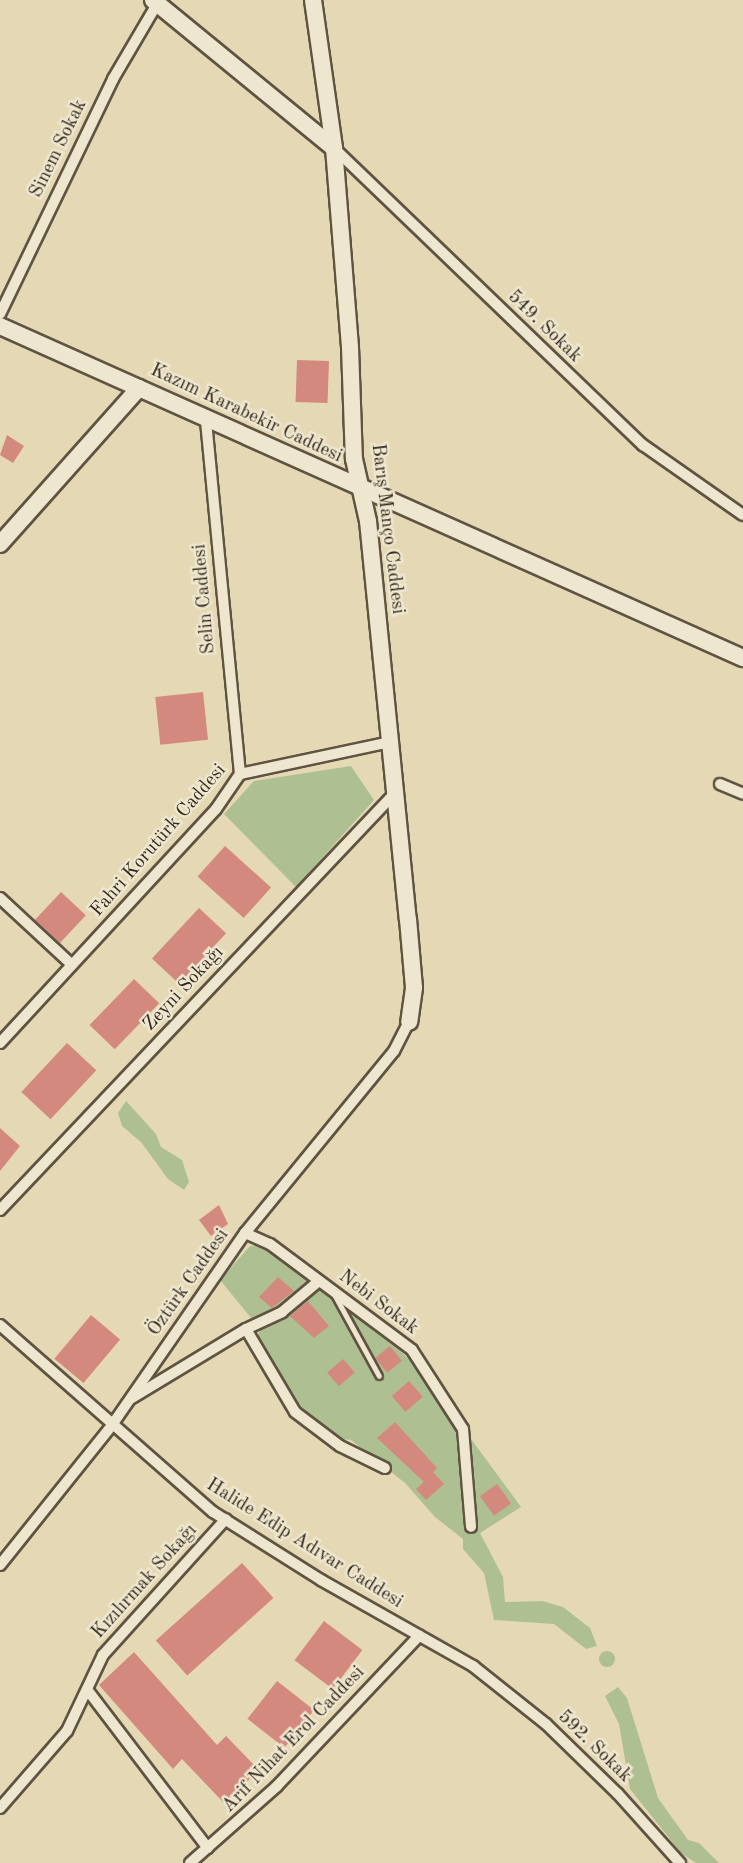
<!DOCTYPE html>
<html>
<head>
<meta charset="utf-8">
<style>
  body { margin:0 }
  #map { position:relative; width:743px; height:1863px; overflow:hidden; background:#e5d8b4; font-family:"Old Standard TT",serif }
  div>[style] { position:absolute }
  .green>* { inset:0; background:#aec092 }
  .round { border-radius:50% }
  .building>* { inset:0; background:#d4897e; transform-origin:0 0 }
  .roads { filter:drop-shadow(2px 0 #5f5341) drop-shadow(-2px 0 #5f5341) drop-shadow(0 2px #5f5341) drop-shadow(0 -2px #5f5341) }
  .lane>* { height:5px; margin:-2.5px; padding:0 2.5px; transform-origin:2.5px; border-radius:2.5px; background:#eee6ce }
  .street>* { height:10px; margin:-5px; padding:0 5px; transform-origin:5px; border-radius:5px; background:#eee6ce }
  .secondary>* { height:16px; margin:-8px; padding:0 8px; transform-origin:8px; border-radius:8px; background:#eee6ce }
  span { translate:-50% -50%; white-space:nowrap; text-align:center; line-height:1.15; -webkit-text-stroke:5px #eee6ce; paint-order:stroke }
  .street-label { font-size:19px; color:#32271b }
</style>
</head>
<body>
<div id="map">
  <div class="green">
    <i style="clip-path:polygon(351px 766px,374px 800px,296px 887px,224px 814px,254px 781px)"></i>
    <i style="clip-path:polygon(126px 1101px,156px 1134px,161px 1147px,182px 1160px,189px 1182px,184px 1190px,168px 1179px,141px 1142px,122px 1126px,118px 1113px)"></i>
    <i style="clip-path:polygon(260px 1245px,388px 1339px,421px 1371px,521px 1507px,480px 1533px,503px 1577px,505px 1602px,542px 1601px,563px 1607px,590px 1628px,597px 1646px,586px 1649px,554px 1624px,494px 1620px,484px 1573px,463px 1549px,463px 1539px,435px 1517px,405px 1483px,351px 1440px,335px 1438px,294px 1402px,257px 1339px,260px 1329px,220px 1280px,250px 1246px)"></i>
    <i class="round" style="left:599px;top:1651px;width:16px;height:16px"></i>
    <i style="clip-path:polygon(618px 1687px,627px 1698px,658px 1798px,688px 1840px,699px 1843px,719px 1863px,696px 1863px,681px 1853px,630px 1789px,619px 1724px,605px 1696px)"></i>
  </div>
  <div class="building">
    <i style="left:297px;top:360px;width:32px;height:42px;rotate:2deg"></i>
    <i style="clip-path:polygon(7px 435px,24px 446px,13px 463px,0 455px)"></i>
    <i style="left:203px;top:692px;width:48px;height:48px;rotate:84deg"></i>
    <i style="left:225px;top:846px;width:62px;height:41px;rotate:42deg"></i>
    <i style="left:61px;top:892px;width:34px;height:38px;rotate:43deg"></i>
    <i style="left:199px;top:908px;width:37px;height:69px;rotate:43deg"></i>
    <i style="left:134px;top:979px;width:35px;height:64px;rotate:44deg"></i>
    <i style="left:67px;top:1043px;width:40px;height:67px;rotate:43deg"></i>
    <i style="clip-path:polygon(0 1128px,20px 1146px,0 1171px)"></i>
    <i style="clip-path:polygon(219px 1205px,228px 1224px,211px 1236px,199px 1220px)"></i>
    <i style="clip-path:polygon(278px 1277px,294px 1291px,272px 1308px,259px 1297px)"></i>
    <i style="clip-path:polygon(308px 1301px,329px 1326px,314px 1338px,290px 1316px)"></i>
    <i style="left:91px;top:1315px;width:38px;height:57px;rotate:40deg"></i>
    <i style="left:390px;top:1346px;width:19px;height:19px;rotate:51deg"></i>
    <i style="left:343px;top:1359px;width:18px;height:21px;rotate:49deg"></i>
    <i style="left:409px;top:1381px;width:21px;height:23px;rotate:49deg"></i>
    <i style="clip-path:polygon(395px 1422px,437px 1468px,433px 1472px,444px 1484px,426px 1500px,416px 1489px,424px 1482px,377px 1438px)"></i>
    <i style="left:497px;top:1484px;width:24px;height:21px;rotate:54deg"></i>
    <i style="left:242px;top:1563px;width:47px;height:116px;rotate:48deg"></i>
    <i style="left:324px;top:1621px;width:48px;height:49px;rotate:37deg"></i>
    <i style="clip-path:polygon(134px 1652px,217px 1745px,226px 1736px,259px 1770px,224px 1803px,182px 1759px,173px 1769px,99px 1685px)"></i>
    <i style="left:277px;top:1681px;width:47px;height:48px;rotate:38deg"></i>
  </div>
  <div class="roads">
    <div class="lane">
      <i style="left:335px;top:1296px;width:91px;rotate:61.2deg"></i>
    </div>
    <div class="street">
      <i style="left:334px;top:148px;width:429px;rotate:43.9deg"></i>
      <i style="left:643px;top:445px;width:122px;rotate:35deg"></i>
      <i style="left:0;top:314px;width:261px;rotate:-64.3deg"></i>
      <i style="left:113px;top:79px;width:87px;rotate:-59.6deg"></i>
      <i style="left:206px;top:421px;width:355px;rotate:84.5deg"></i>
      <i style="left:720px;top:784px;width:25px;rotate:23deg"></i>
      <i style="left:0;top:898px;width:98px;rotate:42.9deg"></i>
      <i style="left:0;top:1043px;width:318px;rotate:-47.3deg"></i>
      <i style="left:216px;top:809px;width:42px;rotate:-55.6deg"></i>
      <i style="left:240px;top:774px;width:153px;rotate:-12deg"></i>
      <i style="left:0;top:1210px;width:574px;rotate:-46.55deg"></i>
      <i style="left:245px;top:1233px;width:27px;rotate:24deg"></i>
      <i style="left:270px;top:1244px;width:177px;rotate:36.7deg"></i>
      <i style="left:412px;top:1350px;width:94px;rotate:57.2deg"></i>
      <i style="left:463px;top:1429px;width:98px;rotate:85.3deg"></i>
      <i style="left:0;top:1325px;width:283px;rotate:41.3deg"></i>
      <i style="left:213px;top:1512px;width:128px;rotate:32.2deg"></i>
      <i style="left:321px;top:1580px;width:175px;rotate:29.5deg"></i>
      <i style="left:473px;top:1666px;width:93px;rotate:38.5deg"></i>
      <i style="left:546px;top:1724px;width:100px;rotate:44.2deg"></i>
      <i style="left:618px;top:1794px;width:93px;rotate:48.1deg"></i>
      <i style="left:246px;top:1329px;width:40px;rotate:-25deg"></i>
      <i style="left:282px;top:1312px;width:48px;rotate:-40deg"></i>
      <i style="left:132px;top:1398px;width:133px;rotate:-31.2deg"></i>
      <i style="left:246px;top:1329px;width:96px;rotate:59.4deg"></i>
      <i style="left:295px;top:1412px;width:56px;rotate:37.1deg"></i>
      <i style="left:340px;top:1446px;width:50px;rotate:26.1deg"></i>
      <i style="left:0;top:1565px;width:179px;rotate:-51.3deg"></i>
      <i style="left:112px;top:1425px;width:234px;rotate:-55.3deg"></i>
      <i style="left:245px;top:1233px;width:235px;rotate:-50.7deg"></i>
      <i style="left:394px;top:1051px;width:33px;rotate:-63deg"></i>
      <i style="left:89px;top:1692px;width:196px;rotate:52.7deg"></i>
      <i style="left:0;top:1808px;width:102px;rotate:-49deg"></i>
      <i style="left:67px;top:1731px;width:84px;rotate:-64.7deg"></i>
      <i style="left:103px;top:1655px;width:183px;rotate:-47.9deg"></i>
      <i style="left:190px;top:1863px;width:116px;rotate:-41.5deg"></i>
      <i style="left:277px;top:1786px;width:207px;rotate:-46.6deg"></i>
    </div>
    <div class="secondary">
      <i style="left:153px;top:0;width:234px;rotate:39.3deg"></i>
      <i style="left:313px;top:0;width:149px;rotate:81.9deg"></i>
      <i style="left:334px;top:148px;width:200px;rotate:85.4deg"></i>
      <i style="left:350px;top:347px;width:112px;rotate:88deg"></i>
      <i style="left:354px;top:459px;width:64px;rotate:77.3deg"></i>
      <i style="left:368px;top:521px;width:400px;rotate:84.3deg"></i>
      <i style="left:408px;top:919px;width:69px;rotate:85deg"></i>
      <i style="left:414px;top:988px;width:34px;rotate:98deg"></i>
      <i style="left:0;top:326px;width:814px;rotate:24.08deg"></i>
      <i style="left:0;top:544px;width:209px;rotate:-48.3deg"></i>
    </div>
  </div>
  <div class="street-label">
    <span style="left:59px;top:149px;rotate:-64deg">Sinem Sokak</span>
    <span style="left:544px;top:327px;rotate:44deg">549. Sokak</span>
    <span style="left:246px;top:414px;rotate:25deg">Kazım Karabekir Caddesi</span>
    <span style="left:387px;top:529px;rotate:83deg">Barış Manço Caddesi</span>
    <span style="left:205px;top:599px;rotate:-95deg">Selin Caddesi</span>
    <span style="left:159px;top:841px;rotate:-49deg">Fahri Korutürk Caddesi</span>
    <span style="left:184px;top:989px;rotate:-47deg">Zeyni Sokağı</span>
    <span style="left:189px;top:1283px;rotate:-55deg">Öztürk Caddesi</span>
    <span style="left:378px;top:1303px;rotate:37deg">Nebi Sokak</span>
    <span style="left:304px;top:1544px;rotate:32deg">Halide Edip Adıvar Caddesi</span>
    <span style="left:145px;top:1582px;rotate:-48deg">Kızılırmak Sokağı</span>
    <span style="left:294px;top:1740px;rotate:-46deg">Arif Nihat Erol Caddesi</span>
    <span style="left:594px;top:1747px;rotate:44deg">592. Sokak</span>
  </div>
</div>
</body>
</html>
